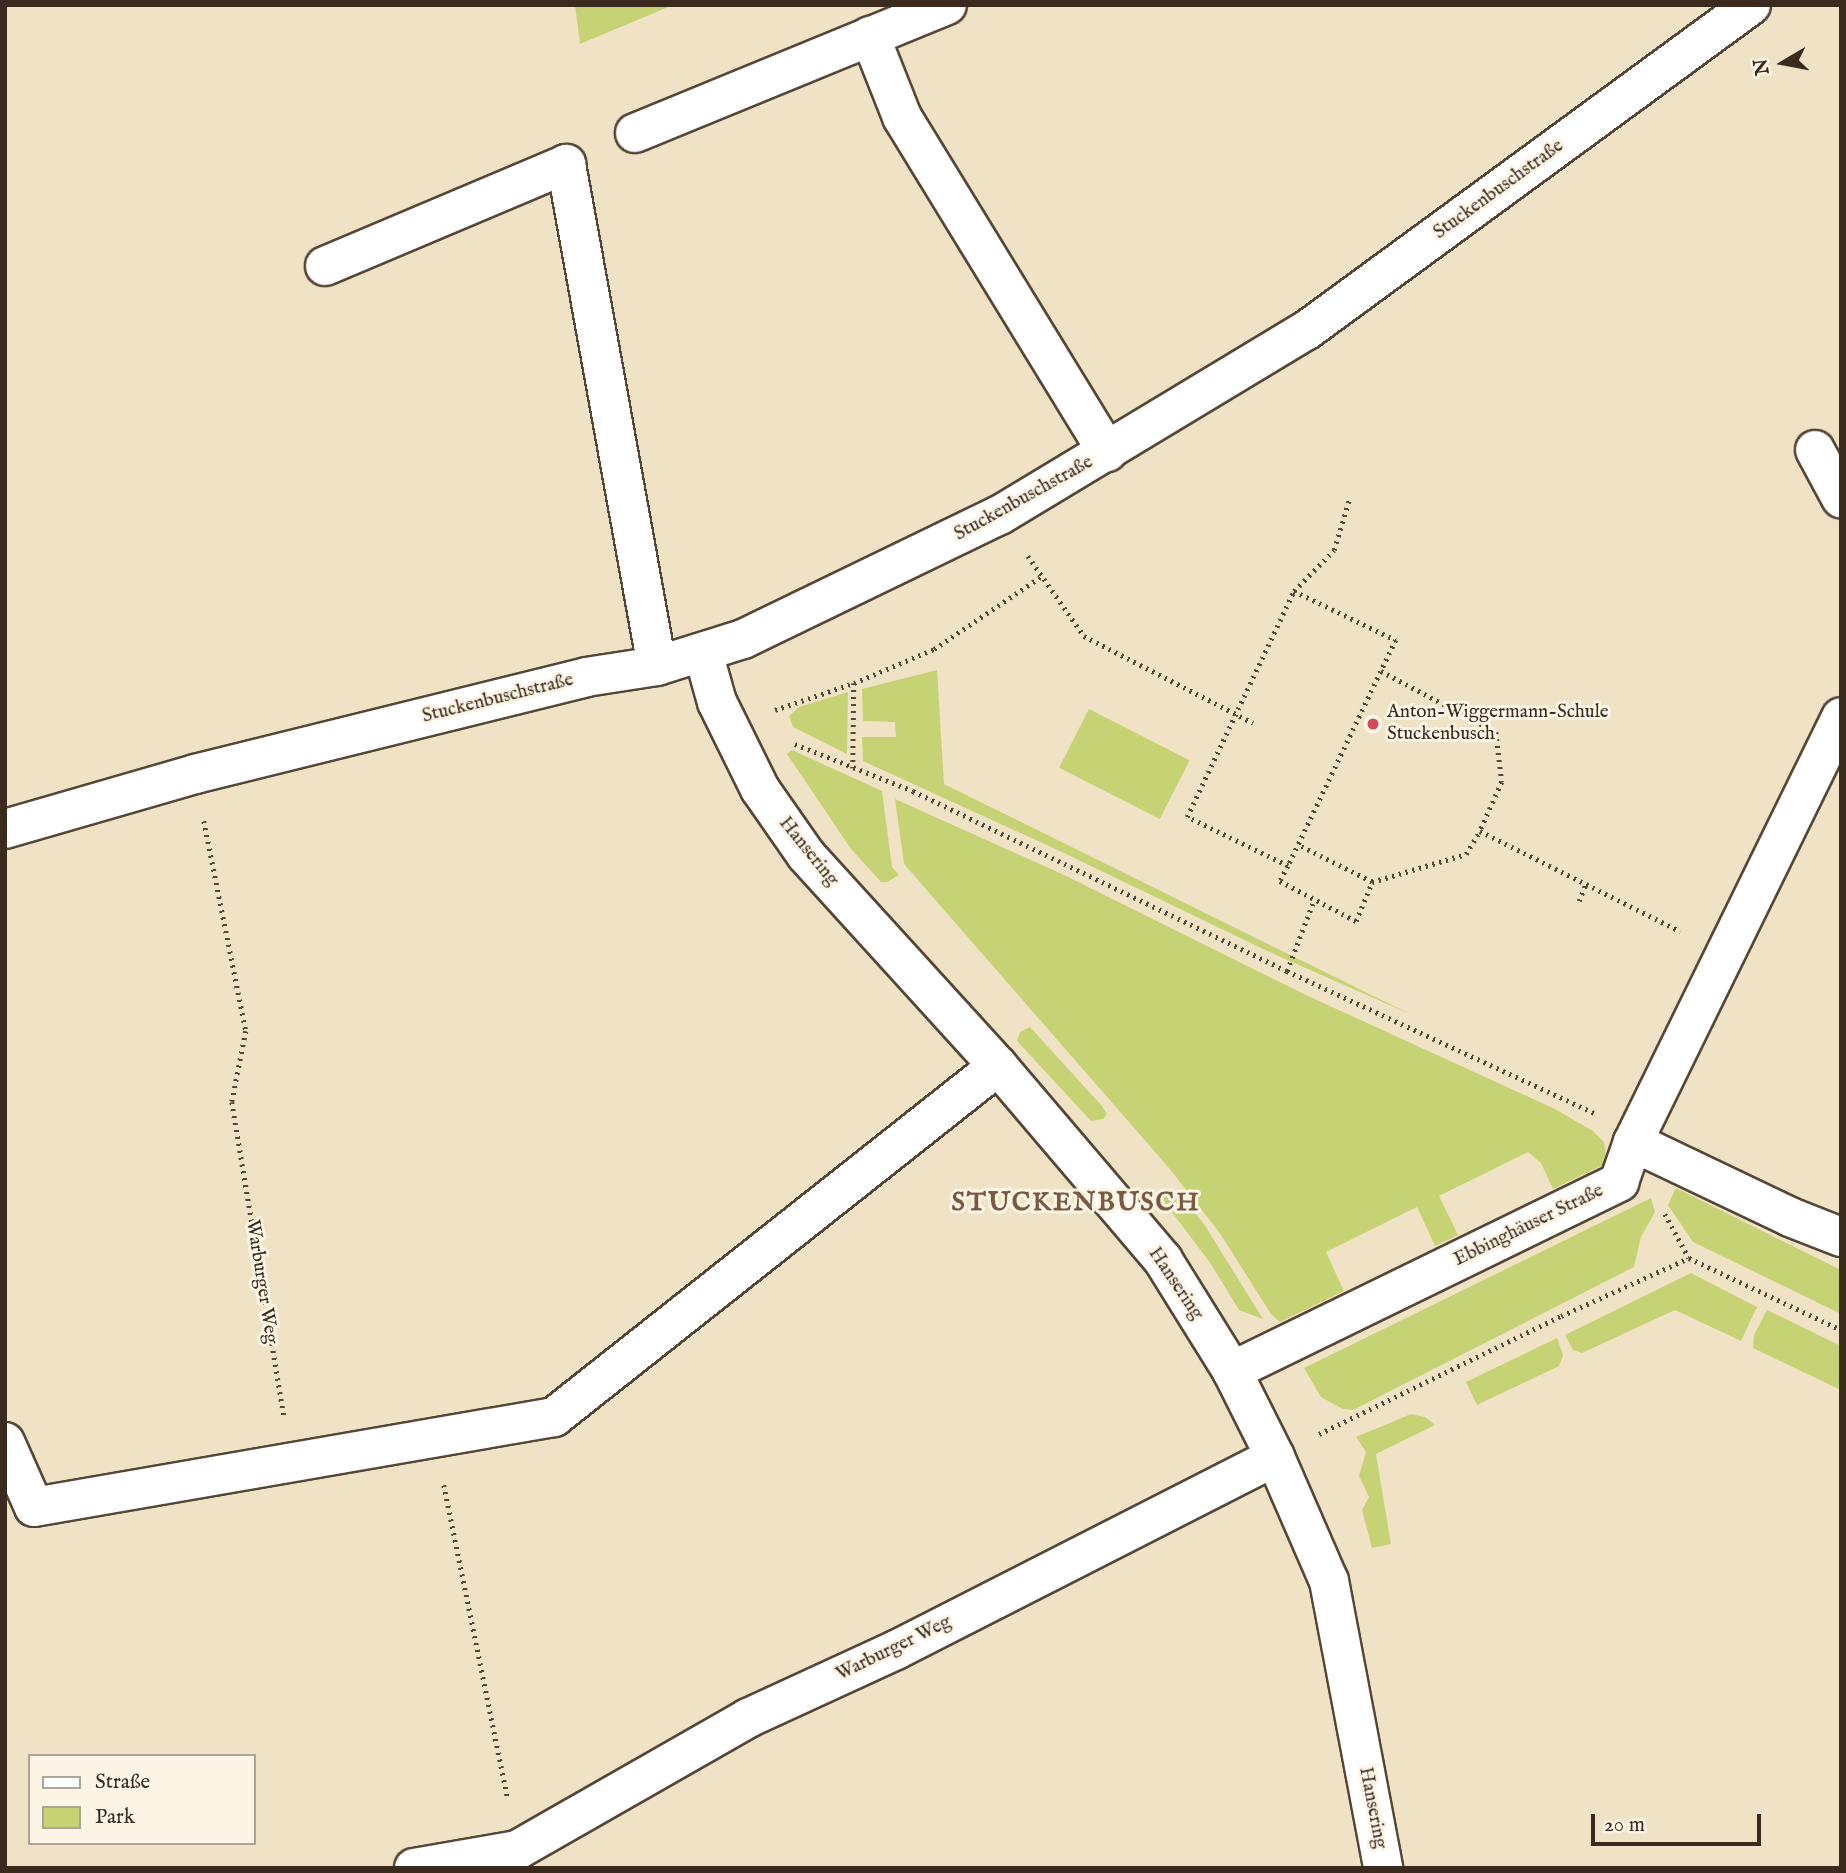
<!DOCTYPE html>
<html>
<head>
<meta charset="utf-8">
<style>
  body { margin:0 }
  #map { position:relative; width:1846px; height:1873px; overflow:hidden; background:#f0e3c5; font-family:"IM FELL English",serif }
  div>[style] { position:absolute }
  .green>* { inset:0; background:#c6d375; transform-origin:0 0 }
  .path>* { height:4.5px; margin-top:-2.25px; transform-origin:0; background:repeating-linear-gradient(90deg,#564637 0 2px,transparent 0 7px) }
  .roads { filter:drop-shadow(2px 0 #564637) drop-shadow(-2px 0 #564637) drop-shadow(0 2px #564637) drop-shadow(0 -2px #564637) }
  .minor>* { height:38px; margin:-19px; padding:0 19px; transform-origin:19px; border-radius:19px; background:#fff }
  .dots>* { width:19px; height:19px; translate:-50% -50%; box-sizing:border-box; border:4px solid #fcf5e5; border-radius:50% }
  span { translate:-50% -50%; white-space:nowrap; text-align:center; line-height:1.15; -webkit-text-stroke:6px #fcf5e5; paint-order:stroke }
  .street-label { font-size:19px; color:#3b2a1e }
  .poi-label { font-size:19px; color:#3b2a1e }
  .left { translate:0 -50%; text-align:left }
  .district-label { font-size:26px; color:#7a5942; font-weight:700; letter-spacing:2px }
  .frame { position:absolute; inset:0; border:7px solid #3b2a1e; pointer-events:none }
  .legend { position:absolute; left:28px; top:1754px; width:228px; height:91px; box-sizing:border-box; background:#fcf5e5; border:2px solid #afa495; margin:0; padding:9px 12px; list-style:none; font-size:21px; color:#3b2a1e }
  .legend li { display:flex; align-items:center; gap:14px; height:35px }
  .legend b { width:35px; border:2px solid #afa495 }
  .north { position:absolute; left:1748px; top:28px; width:70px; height:70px; -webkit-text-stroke:5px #fcf5e5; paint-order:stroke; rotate:260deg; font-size:19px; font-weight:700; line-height:28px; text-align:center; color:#3b2a1e }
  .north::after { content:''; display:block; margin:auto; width:24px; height:32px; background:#3b2a1e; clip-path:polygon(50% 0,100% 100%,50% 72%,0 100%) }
  .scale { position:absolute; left:1591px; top:1814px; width:170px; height:32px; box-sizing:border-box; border:4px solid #3b2a1e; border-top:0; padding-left:9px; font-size:21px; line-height:24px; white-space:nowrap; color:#3b2a1e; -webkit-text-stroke:5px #fcf5e5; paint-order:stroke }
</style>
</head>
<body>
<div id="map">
  <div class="green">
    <i style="clip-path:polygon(575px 5px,673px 5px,580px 44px)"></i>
    <i style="clip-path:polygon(937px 670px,944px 784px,1412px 1015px,1265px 950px,1064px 853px,863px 761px,862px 737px,896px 737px,895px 722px,863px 721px,862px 689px)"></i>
    <i style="clip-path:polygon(848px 692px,847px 754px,793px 727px,789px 716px,799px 707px)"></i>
    <i style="left:1089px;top:709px;width:113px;height:66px;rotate:27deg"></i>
    <i style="clip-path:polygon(792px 750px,882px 791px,892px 867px,899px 875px,887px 882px,881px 882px,851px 849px,787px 754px)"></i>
    <i style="clip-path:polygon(895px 799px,1062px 874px,1306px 995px,1555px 1109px,1593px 1131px,1604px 1142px,1607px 1163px,1553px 1189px,1541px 1163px,1528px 1152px,1439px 1196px,1458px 1235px,1435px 1246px,1417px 1207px,1326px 1252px,1344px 1291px,1280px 1322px,1271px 1314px,1219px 1232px,1169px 1168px,904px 864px)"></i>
    <i style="clip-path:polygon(1030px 1027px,1102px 1106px,1107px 1114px,1103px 1119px,1091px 1121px,1017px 1041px,1020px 1032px)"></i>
    <i style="clip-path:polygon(1676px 1188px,1841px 1270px,1841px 1314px,1693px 1242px,1668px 1205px)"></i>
    <i style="clip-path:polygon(1169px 1192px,1179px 1193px,1204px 1224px,1263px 1319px,1239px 1310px,1211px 1264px,1165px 1203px,1163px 1197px)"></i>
    <i style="clip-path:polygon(1651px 1198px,1655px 1212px,1641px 1237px,1634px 1267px,1353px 1410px,1343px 1409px,1321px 1397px,1304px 1368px)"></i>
    <i style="clip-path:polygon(1691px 1273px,1757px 1307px,1741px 1341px,1675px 1310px,1582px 1353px,1573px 1350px,1565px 1335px)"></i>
    <i style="clip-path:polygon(1767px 1310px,1841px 1346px,1841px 1390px,1753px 1348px,1754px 1335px)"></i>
    <i style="clip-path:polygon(1557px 1338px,1563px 1355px,1559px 1366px,1477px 1405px,1466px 1382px)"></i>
    <i style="clip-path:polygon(1411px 1414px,1425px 1417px,1435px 1425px,1376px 1454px,1391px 1544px,1372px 1548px,1362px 1510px,1369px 1497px,1359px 1476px,1366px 1452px,1356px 1437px)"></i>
  </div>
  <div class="path">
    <i style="left:1028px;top:556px;width:98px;rotate:55deg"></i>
    <i style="left:1084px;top:636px;width:190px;rotate:27.2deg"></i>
    <i style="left:1294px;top:591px;width:113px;rotate:25.7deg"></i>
    <i style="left:1396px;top:640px;width:250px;rotate:115.5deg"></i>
    <i style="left:1288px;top:866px;width:112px;rotate:-154.1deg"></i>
    <i style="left:1187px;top:817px;width:250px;rotate:-64.7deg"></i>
    <i style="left:1294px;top:591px;width:57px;rotate:-45.7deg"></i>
    <i style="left:1334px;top:550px;width:52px;rotate:-73.3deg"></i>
    <i style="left:1381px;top:671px;width:130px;rotate:27.9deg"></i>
    <i style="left:1496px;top:732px;width:50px;rotate:83.2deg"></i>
    <i style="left:1502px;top:782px;width:54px;rotate:114.2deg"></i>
    <i style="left:1480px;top:831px;width:224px;rotate:26.6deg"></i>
    <i style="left:854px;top:683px;width:87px;rotate:-23deg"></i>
    <i style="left:934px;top:649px;width:130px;rotate:-34.1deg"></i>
    <i style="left:775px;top:710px;width:83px;rotate:-18.9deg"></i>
    <i style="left:854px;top:683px;width:85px;rotate:90.7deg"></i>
    <i style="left:795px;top:744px;width:127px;rotate:21.7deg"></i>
    <i style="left:913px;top:791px;width:415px;rotate:25.7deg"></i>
    <i style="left:1287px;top:971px;width:338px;rotate:24.8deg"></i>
    <i style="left:204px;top:821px;width:214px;rotate:78.7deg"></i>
    <i style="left:246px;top:1031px;width:72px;rotate:101.2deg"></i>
    <i style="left:232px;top:1102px;width:318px;rotate:80.6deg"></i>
    <i style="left:1288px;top:866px;width:17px;rotate:118deg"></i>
    <i style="left:1280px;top:881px;width:86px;rotate:27.8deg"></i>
    <i style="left:1356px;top:921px;width:42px;rotate:-67.7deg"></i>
    <i style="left:1372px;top:882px;width:83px;rotate:-153.4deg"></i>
    <i style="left:1372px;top:882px;width:98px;rotate:-16.6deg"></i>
    <i style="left:1466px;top:854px;width:27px;rotate:-59deg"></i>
    <i style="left:1579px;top:901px;width:18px;rotate:-68deg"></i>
    <i style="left:1287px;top:971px;width:76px;rotate:-69.2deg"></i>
    <i style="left:1665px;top:1214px;width:50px;rotate:61.4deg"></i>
    <i style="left:1319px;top:1434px;width:269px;rotate:-26deg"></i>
    <i style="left:1561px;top:1316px;width:141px;rotate:-24.4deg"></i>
    <i style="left:1689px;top:1258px;width:168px;rotate:25.3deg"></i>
    <i style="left:444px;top:1485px;width:320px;rotate:78.5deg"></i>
  </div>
  <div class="roads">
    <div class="minor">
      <i style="left:870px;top:36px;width:87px;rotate:68.4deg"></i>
      <i style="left:902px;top:117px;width:393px;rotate:58.5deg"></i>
      <i style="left:635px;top:133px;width:337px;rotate:-22.3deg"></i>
      <i style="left:325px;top:266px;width:262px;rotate:-22.9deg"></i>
      <i style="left:566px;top:164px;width:510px;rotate:79.73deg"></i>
      <i style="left:1815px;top:450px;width:55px;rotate:61.6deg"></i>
      <i style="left:703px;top:652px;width:52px;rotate:74.4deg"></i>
      <i style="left:717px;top:702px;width:97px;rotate:63.7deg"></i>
      <i style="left:760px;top:789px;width:80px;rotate:55.1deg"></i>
      <i style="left:806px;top:855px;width:285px;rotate:47.7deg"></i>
      <i style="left:998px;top:1066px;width:255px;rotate:49.6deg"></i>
      <i style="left:1163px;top:1260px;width:131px;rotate:58.1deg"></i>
      <i style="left:1232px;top:1371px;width:96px;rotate:63.4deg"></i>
      <i style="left:1275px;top:1457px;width:135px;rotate:66.5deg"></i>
      <i style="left:1329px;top:1581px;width:292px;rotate:79.3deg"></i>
      <i style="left:5px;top:829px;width:198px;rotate:-16.1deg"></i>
      <i style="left:195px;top:774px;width:403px;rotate:-13.9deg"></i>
      <i style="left:586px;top:677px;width:72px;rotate:-8.8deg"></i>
      <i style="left:657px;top:666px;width:90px;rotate:-17.4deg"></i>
      <i style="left:743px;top:639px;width:285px;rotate:-25.8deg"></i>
      <i style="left:1000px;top:515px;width:358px;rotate:-31.1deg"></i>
      <i style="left:1307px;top:330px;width:550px;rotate:-36.2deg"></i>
      <i style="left:1633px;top:1142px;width:473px;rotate:-63.9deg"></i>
      <i style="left:1232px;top:1371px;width:431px;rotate:-26deg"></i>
      <i style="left:1619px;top:1182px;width:42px;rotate:-70.7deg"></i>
      <i style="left:1633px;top:1142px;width:174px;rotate:25.5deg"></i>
      <i style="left:1790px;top:1217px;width:55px;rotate:21.4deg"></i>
      <i style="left:5px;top:1442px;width:71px;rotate:66deg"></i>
      <i style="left:34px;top:1507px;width:528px;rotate:-9.82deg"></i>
      <i style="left:554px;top:1417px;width:566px;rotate:-38.33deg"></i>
      <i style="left:414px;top:1868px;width:105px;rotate:-9.9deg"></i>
      <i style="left:517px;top:1850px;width:266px;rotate:-29.7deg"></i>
      <i style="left:748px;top:1718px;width:163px;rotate:-24.7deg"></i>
      <i style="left:896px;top:1650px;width:425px;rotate:-27deg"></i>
    </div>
  </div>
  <div class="dots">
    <i style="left:1373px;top:724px;background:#d1495b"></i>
  </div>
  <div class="street-label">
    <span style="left:1499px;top:190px;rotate:-36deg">Stuckenbuschstraße</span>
    <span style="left:1024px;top:499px;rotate:-29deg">Stuckenbuschstraße</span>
    <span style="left:498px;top:699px;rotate:-14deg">Stuckenbuschstraße</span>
    <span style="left:808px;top:852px;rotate:51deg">Hansering</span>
    <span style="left:1529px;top:1226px;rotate:-26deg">Ebbinghäuser Straße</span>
    <span style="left:261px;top:1282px;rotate:81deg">Warburger Weg</span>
    <span style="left:1175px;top:1284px;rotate:56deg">Hansering</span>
    <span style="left:894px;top:1649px;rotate:-26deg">Warburger Weg</span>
    <span style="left:1372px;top:1808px;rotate:79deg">Hansering</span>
  </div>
  <div class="poi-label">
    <span class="left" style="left:1387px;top:724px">Anton-Wiggermann-Schule<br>Stuckenbusch</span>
  </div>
  <div class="district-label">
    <span style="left:1076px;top:1203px">STUCKENBUSCH</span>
  </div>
  <div class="frame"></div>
  <ul class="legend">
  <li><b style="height:9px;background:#fff"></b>Straße</li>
  <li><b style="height:19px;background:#c6d375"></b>Park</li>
  </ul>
  <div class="north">N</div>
  <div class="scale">20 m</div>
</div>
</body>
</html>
